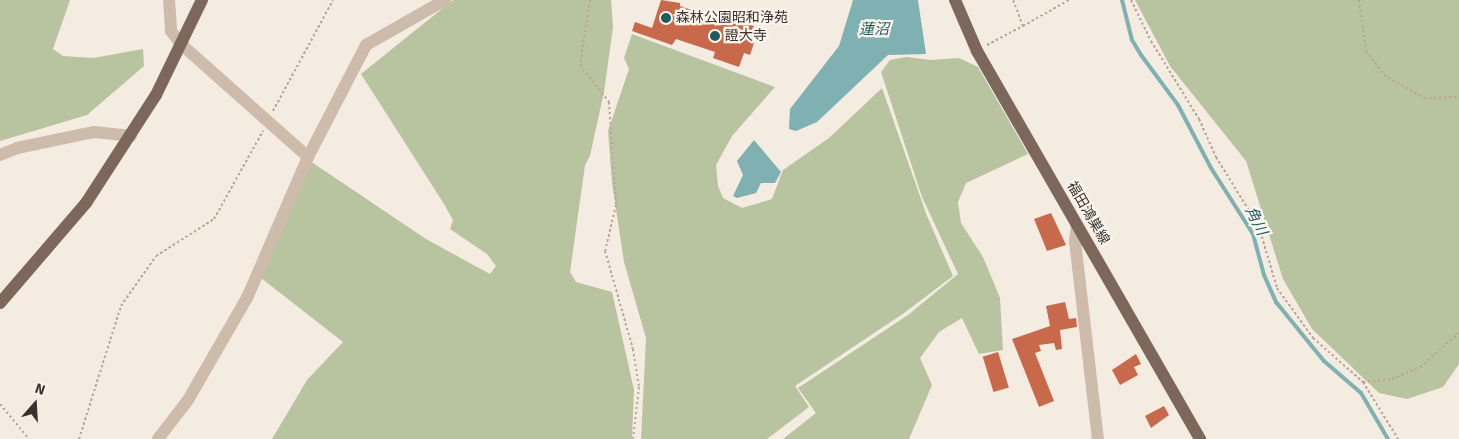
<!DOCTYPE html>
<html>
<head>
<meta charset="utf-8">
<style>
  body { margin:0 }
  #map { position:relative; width:1459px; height:439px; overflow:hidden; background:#f4ebe1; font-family:Signika,"Noto Sans JP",sans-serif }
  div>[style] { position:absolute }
  .green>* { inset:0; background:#b8c4a0 }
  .water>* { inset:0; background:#7fb0b2 }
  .stream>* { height:4px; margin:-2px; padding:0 2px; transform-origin:2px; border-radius:2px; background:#7fb0b2 }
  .building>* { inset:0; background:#c8694b; transform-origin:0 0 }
  .path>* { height:2px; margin-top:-1px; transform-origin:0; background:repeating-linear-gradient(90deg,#b9a596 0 2.5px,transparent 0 5px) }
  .minor>* { height:12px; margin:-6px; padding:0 6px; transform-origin:6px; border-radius:6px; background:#cdbbac }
  .major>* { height:12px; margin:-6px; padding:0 6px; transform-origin:6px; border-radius:6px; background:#7d675c }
  .dots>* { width:14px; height:14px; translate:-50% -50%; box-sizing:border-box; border:2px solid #fbf5ee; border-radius:50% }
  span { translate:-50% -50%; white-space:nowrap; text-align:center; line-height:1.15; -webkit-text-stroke:4.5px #fbf5ee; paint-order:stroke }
  .poi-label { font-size:14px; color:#3b302b }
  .left { translate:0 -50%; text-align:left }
  .street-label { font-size:14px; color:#3b302b }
  .water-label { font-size:15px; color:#1f5a5e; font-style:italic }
  .north { position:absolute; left:10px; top:379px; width:50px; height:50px; -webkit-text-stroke:4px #fbf5ee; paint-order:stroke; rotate:19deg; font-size:14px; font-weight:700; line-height:20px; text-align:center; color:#3b302b }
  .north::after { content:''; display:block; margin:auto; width:18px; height:22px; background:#3b302b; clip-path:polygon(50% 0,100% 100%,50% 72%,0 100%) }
</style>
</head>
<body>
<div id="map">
  <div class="green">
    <i style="clip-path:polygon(0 0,70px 0,53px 49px,63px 56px,93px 58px,143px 49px,144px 66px,87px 115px,0 141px)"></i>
    <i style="clip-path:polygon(453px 0,611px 0,613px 27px,604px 92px,590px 156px,585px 165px,570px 272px,576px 282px,612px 292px,634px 390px,632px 439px,272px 439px,307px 380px,343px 342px,261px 278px,310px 161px,426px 239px,490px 274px,496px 266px,487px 254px,450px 229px,453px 220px,444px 204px,361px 74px)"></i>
    <i style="clip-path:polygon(1135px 0,1459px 0,1459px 364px,1443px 387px,1407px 399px,1379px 393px,1312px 329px,1283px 279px,1246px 161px,1170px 66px)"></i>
    <i style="clip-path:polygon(632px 34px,775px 87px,732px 136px,716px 165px,718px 186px,723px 198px,742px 208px,772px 199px,783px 170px,829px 138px,882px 88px,927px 216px,953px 276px,904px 313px,795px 386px,809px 407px,767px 439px,641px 439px,646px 338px,624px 262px,612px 183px,608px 131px,629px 69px,624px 58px)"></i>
    <i style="clip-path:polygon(906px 57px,931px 60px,959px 58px,978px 67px,1028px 154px,966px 183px,958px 202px,961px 223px,983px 257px,1000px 298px,1003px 350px,979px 354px,962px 318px,939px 332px,920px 358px,932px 385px,909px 439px,783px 439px,816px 413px,798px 388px,908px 315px,958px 274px,922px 197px,881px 72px,890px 60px)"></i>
  </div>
  <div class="water">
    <i style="clip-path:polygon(853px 0,918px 0,926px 54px,888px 55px,817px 122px,796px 131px,789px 129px,790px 109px,839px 46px)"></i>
    <i style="clip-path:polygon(754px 140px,781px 172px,775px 183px,761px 183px,756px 193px,737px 198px,733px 196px,743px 175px,737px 161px)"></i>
  </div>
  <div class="stream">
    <i style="left:1122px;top:0;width:41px;rotate:76deg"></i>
    <i style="left:1132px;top:40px;width:17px;rotate:59deg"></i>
    <i style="left:1141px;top:55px;width:62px;rotate:53.5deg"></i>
    <i style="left:1178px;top:105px;width:71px;rotate:62.4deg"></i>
    <i style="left:1211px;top:168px;width:78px;rotate:57.5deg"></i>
    <i style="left:1253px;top:234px;width:42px;rotate:75deg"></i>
    <i style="left:1264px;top:275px;width:30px;rotate:66deg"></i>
    <i style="left:1276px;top:302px;width:76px;rotate:50.9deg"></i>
    <i style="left:1324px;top:361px;width:49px;rotate:40.9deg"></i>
    <i style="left:1361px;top:393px;width:53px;rotate:59.6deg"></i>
  </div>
  <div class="building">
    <i style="clip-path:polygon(661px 0,680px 3px,680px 6px,726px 22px,727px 17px,754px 26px,748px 41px,754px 43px,750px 55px,744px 53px,739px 67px,713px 58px,715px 52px,676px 39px,672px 45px,632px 31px,635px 22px,652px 28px)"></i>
    <i style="clip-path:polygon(1051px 213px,1066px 245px,1047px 251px,1034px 219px)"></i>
    <i style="clip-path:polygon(1065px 302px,1069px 319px,1076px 318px,1077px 327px,1060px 330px,1062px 349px,1056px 350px,1054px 343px,1039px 345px,1041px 351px,1035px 353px,1054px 401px,1039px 407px,1012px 339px,1050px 326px,1046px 306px)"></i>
    <i style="left:998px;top:352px;width:37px;height:16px;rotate:73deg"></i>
    <i style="clip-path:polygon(1136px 354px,1141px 364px,1134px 367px,1138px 375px,1120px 385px,1112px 370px)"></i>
    <i style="clip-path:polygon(1164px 406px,1169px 415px,1151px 428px,1145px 416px)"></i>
  </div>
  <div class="path">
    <i style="left:590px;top:0;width:66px;rotate:98.7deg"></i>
    <i style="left:580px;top:65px;width:47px;rotate:51.9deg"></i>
    <i style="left:609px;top:102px;width:103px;rotate:86.1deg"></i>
    <i style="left:616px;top:205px;width:47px;rotate:103.4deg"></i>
    <i style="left:605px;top:251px;width:102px;rotate:74.1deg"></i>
    <i style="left:633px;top:349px;width:38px;rotate:81deg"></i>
    <i style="left:639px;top:387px;width:52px;rotate:96.6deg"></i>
    <i style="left:1131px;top:0;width:46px;rotate:64deg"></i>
    <i style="left:1151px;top:41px;width:92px;rotate:58.4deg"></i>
    <i style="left:1199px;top:119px;width:42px;rotate:65.9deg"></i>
    <i style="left:1216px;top:157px;width:82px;rotate:58.4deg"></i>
    <i style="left:1259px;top:227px;width:64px;rotate:73.6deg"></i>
    <i style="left:1277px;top:288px;width:62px;rotate:54.2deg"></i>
    <i style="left:1313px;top:338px;width:67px;rotate:41.3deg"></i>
    <i style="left:1363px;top:382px;width:67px;rotate:58.4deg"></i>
    <i style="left:1359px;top:0;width:51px;rotate:82.2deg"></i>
    <i style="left:1366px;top:51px;width:30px;rotate:53deg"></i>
    <i style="left:1384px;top:75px;width:46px;rotate:29.9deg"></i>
    <i style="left:1424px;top:98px;width:35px;rotate:-2deg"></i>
    <i style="left:1023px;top:26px;width:53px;rotate:-29.5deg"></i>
    <i style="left:987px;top:45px;width:41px;rotate:-27.8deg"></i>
    <i style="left:1023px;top:26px;width:28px;rotate:-111deg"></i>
    <i style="left:273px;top:111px;width:126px;rotate:-61.6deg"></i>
    <i style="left:1363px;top:382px;width:29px;rotate:-6deg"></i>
    <i style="left:1392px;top:379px;width:30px;rotate:-23deg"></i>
    <i style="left:1420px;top:367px;width:52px;rotate:-41.1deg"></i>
    <i style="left:0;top:404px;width:45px;rotate:50.4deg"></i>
    <i style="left:79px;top:439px;width:139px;rotate:-72.5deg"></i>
    <i style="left:121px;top:306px;width:61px;rotate:-55deg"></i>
    <i style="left:156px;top:256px;width:69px;rotate:-32.5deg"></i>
    <i style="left:214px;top:219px;width:101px;rotate:-60.9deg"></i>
  </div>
  <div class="minor">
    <i style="left:169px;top:0;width:31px;rotate:86deg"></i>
    <i style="left:171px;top:31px;width:18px;rotate:52deg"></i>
    <i style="left:182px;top:45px;width:169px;rotate:41.6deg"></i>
    <i style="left:0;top:155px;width:18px;rotate:-22deg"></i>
    <i style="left:17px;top:148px;width:79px;rotate:-11.7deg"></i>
    <i style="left:94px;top:132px;width:37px;rotate:6deg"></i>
    <i style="left:1077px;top:225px;width:16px;rotate:97deg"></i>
    <i style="left:1075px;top:241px;width:199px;rotate:83.4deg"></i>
    <i style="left:158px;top:439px;width:49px;rotate:-52.4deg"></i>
    <i style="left:188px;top:400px;width:118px;rotate:-60deg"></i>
    <i style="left:247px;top:298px;width:154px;rotate:-66.6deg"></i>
    <i style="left:308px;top:157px;width:126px;rotate:-62.6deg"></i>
    <i style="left:366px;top:45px;width:91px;rotate:-29.7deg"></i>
  </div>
  <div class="major">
    <i style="left:955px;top:0;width:56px;rotate:66.7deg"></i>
    <i style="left:977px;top:51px;width:448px;rotate:60.1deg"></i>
    <i style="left:0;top:303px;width:132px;rotate:-49.3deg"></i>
    <i style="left:86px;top:203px;width:129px;rotate:-57.1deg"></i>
    <i style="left:156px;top:95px;width:106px;rotate:-64.2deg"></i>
  </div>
  <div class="dots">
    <i style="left:666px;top:18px;background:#1f5a5e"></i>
    <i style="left:715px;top:36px;background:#1f5a5e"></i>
  </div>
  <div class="poi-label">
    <span class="left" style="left:676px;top:18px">森林公園昭和浄苑</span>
    <span class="left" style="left:725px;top:36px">證大寺</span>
  </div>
  <div class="street-label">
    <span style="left:1088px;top:213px;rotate:60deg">福田鴻巣線</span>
  </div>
  <div class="water-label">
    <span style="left:874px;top:30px">蓮沼</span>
    <span style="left:1256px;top:221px;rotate:63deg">角川</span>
  </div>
  <div class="north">N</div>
</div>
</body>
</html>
